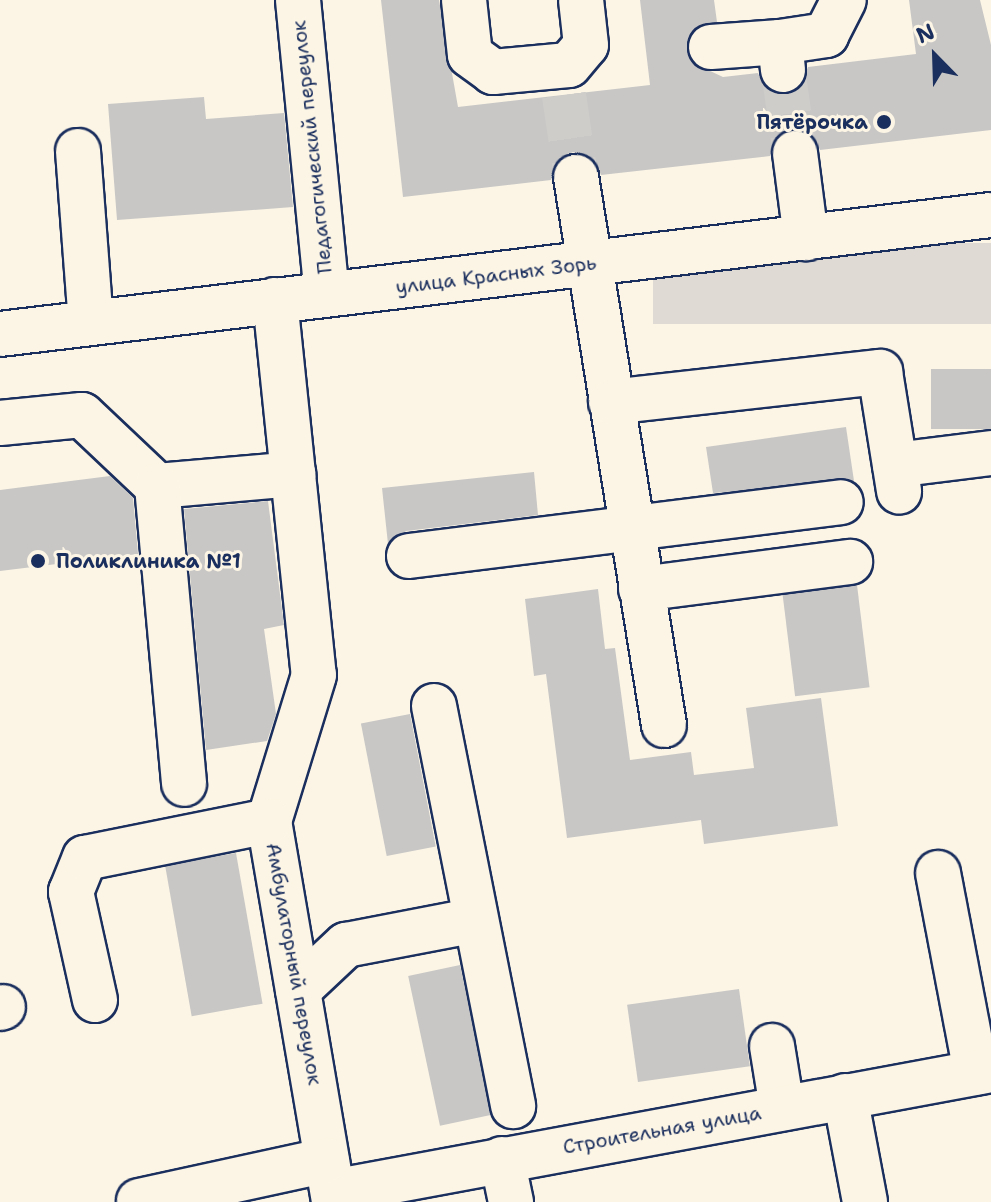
<!DOCTYPE html>
<html>
<head>
<meta charset="utf-8">
<style>
  body { margin:0 }
  #map { position:relative; width:991px; height:1202px; overflow:hidden; background:#fcf5e5; font-family:"Shantell Sans",sans-serif }
  div>[style] { position:absolute }
  .green>* { inset:0; background:#dfdbd4; transform-origin:0 0 }
  .building>* { inset:0; background:#c8c7c6; transform-origin:0 0 }
  .minor-tunnel>* { height:44px; margin-top:-22px; transform-origin:0; background:repeating-linear-gradient(90deg,#cfcdca 0 44px,transparent 0 66px) }
  .roads { filter:drop-shadow(2px 0 #1b2f5e) drop-shadow(-2px 0 #1b2f5e) drop-shadow(0 2px #1b2f5e) drop-shadow(0 -2px #1b2f5e) }
  .minor>* { height:44px; margin:-22px; padding:0 22px; transform-origin:22px; border-radius:22px; background:#fcf5e5 }
  .dots>* { width:22px; height:22px; translate:-50% -50%; box-sizing:border-box; border:4px solid #fcf5e5; border-radius:50% }
  span { translate:-50% -50%; white-space:nowrap; text-align:center; line-height:1.15; -webkit-text-stroke:6px #fcf5e5; paint-order:stroke }
  .poi-label { font-size:20px; color:#1b2f5e; font-weight:700 }
  .right { translate:-100% -50%; text-align:right }
  .left { translate:0 -50%; text-align:left }
  .street-label { font-size:20px; color:#1b2f5e }
  .north { position:absolute; left:895px; top:16px; width:80px; height:80px; -webkit-text-stroke:6px #fcf5e5; paint-order:stroke; rotate:337deg; font-size:22px; font-weight:700; line-height:32px; text-align:center; color:#1b2f5e }
  .north::after { content:''; display:block; margin:auto; width:28px; height:36px; background:#1b2f5e; clip-path:polygon(50% 0,100% 100%,50% 72%,0 100%) }
</style>
</head>
<body>
<div id="map">
  <div class="green">
    <i style="left:991px;top:243px;width:81px;height:338px;rotate:90deg"></i>
  </div>
  <div class="building">
    <i style="clip-path:polygon(381px 0,439px 0,458px 107px,650px 85px,640px 0,714px 0,717px 22px,688px 37px,691px 62px,723px 77px,758px 73px,763px 85px,785px 95px,798px 90px,808px 67px,916px 54px,909px 0,980px 0,991px 45px,991px 130px,820px 150px,814px 137px,793px 128px,779px 134px,770px 156px,601px 175px,595px 161px,573px 152px,560px 158px,551px 180px,403px 197px)"></i>
    <i style="clip-path:polygon(204px 97px,206px 119px,284px 113px,293px 207px,117px 220px,108px 104px)"></i>
    <i style="left:991px;top:369px;width:60px;height:60px;rotate:90deg"></i>
    <i style="clip-path:polygon(846px 427px,854px 481px,713px 493px,706px 447px)"></i>
    <i style="clip-path:polygon(534px 472px,538px 515px,406px 531px,388px 544px,382px 488px)"></i>
    <i style="clip-path:polygon(110px 476px,133px 498px,138px 554px,0 571px,0 490px)"></i>
    <i style="clip-path:polygon(268px 501px,284px 625px,264px 629px,276px 714px,267px 741px,206px 750px,184px 509px)"></i>
    <i style="left:857px;top:585px;width:103px;height:75px;rotate:83deg"></i>
    <i style="clip-path:polygon(598px 589px,605px 649px,615px 648px,630px 760px,691px 752px,694px 775px,754px 768px,746px 708px,821px 698px,838px 826px,704px 844px,701px 820px,567px 838px,546px 674px,534px 676px,525px 599px)"></i>
    <i style="left:410px;top:714px;width:135px;height:50px;rotate:79deg"></i>
    <i style="left:236px;top:853px;width:153px;height:72px;rotate:80deg"></i>
    <i style="left:460px;top:965px;width:153px;height:53px;rotate:78deg"></i>
    <i style="left:739px;top:989px;width:78px;height:113px;rotate:82deg"></i>
  </div>
  <div class="minor-tunnel">
    <i style="left:783px;top:70px;width:84px;rotate:81.8deg"></i>
    <i style="left:564px;top:95px;width:83px;rotate:81.7deg"></i>
  </div>
  <div class="roads">
    <div class="minor">
      <i style="left:298px;top:0;width:295px;rotate:84.4deg"></i>
      <i style="left:464px;top:0;width:55px;rotate:83.8deg"></i>
      <i style="left:470px;top:55px;width:29px;rotate:36deg"></i>
      <i style="left:493px;top:72px;width:76px;rotate:-5.3deg"></i>
      <i style="left:569px;top:65px;width:26px;rotate:-50deg"></i>
      <i style="left:586px;top:45px;width:45px;rotate:-96.3deg"></i>
      <i style="left:711px;top:47px;width:69px;rotate:-4.1deg"></i>
      <i style="left:783px;top:70px;width:28px;rotate:-96deg"></i>
      <i style="left:780px;top:42px;width:47px;rotate:-8.7deg"></i>
      <i style="left:826px;top:35px;width:39px;rotate:-63deg"></i>
      <i style="left:78px;top:151px;width:172px;rotate:85.7deg"></i>
      <i style="left:795px;top:153px;width:86px;rotate:82.6deg"></i>
      <i style="left:576px;top:177px;width:555px;rotate:80.88deg"></i>
      <i style="left:275px;top:300px;width:377px;rotate:84.1deg"></i>
      <i style="left:314px;top:675px;width:153px;rotate:107.1deg"></i>
      <i style="left:269px;top:821px;width:387px;rotate:80.3deg"></i>
      <i style="left:0;top:334px;width:998px;rotate:-6.85deg"></i>
      <i style="left:611px;top:402px;width:271px;rotate:-6.4deg"></i>
      <i style="left:880px;top:372px;width:121px;rotate:80.9deg"></i>
      <i style="left:0;top:423px;width:82px;rotate:-5.6deg"></i>
      <i style="left:82px;top:415px;width:103px;rotate:43.4deg"></i>
      <i style="left:157px;top:486px;width:137px;rotate:-5deg"></i>
      <i style="left:895px;top:465px;width:97px;rotate:-7.1deg"></i>
      <i style="left:157px;top:486px;width:299px;rotate:84.8deg"></i>
      <i style="left:409px;top:556px;width:435px;rotate:-7.1deg"></i>
      <i style="left:641px;top:589px;width:211px;rotate:-7.4deg"></i>
      <i style="left:434px;top:706px;width:408px;rotate:78.8deg"></i>
      <i style="left:938px;top:873px;width:203px;rotate:79.2deg"></i>
      <i style="left:298px;top:990px;width:66px;rotate:-43.2deg"></i>
      <i style="left:346px;top:945px;width:132px;rotate:-10.9deg"></i>
      <i style="left:95px;top:1000px;width:111px;rotate:-102.5deg"></i>
      <i style="left:71px;top:892px;width:37px;rotate:-68deg"></i>
      <i style="left:85px;top:858px;width:188px;rotate:-11.4deg"></i>
      <i style="left:0;top:1008px;width:3px;rotate:-18deg"></i>
      <i style="left:772px;top:1046px;width:63px;rotate:80.8deg"></i>
      <i style="left:845px;top:1096px;width:108px;rotate:79.3deg"></i>
      <i style="left:502px;top:1159px;width:44px;rotate:78.2deg"></i>
      <i style="left:333px;top:1192px;width:669px;rotate:-10.5deg"></i>
      <i style="left:139px;top:1201px;width:192px;rotate:-12.3deg"></i>
    </div>
  </div>
  <div class="dots">
    <i style="left:884px;top:122px;background:#1b2f5e"></i>
    <i style="left:38px;top:561px;background:#1b2f5e"></i>
  </div>
  <div class="poi-label">
    <span class="right" style="left:868px;top:122px">Пятёрочка</span>
    <span class="left" style="left:56px;top:561px">Поликлиника №1</span>
  </div>
  <div class="street-label">
    <span style="left:312px;top:147px;rotate:-96deg">Педагогический переулок</span>
    <span style="left:496px;top:275px;rotate:-7deg">улица Красных Зорь</span>
    <span style="left:294px;top:964px;rotate:80deg">Амбулаторный переулок</span>
    <span style="left:662px;top:1130px;rotate:-10deg">Строительная улица</span>
  </div>
  <div class="north">N</div>
</div>
</body>
</html>
